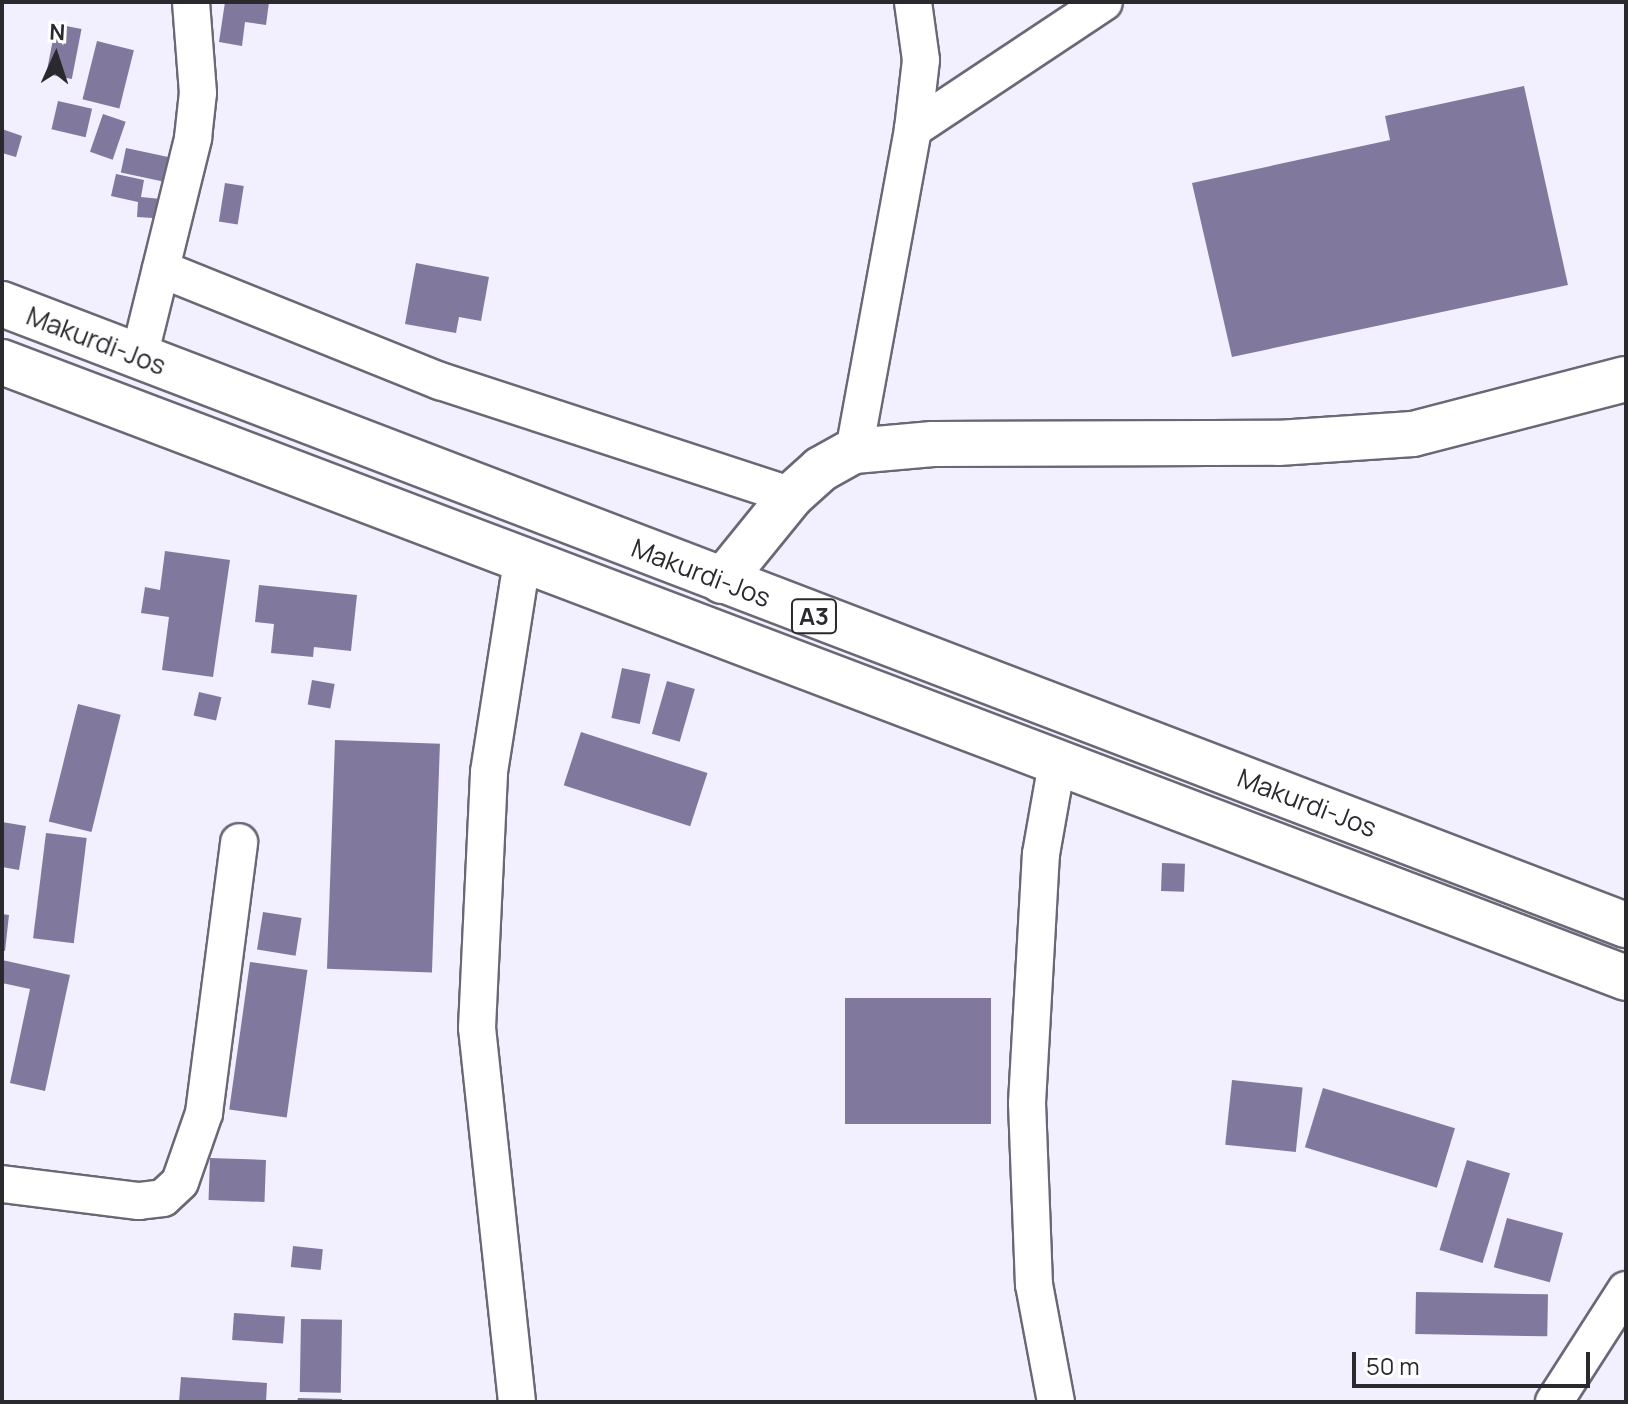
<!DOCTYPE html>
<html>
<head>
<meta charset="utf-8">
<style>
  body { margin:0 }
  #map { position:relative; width:1628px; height:1404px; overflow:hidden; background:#f2effe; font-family:Manrope,sans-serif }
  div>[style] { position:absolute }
  .building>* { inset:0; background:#81789e; transform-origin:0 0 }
  .roads { filter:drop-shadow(2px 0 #6b6875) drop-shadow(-2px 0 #6b6875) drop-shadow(0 2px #6b6875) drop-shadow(0 -2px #6b6875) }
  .minor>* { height:36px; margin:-18px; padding:0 18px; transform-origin:18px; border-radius:18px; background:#fff }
  .tertiary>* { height:44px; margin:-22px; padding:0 22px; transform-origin:22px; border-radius:22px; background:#fff }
  .trunk>* { height:44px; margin:-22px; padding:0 22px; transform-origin:22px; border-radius:22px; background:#fff }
  span { translate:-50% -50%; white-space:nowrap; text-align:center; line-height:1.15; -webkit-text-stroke:7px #fefffe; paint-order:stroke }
  .shield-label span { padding:2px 6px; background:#fefffe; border:2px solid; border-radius:6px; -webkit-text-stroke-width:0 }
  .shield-label { font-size:24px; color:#2a292e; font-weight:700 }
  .street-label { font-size:26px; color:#2a292e }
  .frame { position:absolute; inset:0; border:4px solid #2a292e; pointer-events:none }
  .north { position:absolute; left:16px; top:16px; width:80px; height:80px; -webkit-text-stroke:6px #fefffe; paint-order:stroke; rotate:3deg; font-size:22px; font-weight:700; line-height:32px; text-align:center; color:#2a292e }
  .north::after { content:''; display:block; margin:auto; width:28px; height:36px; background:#2a292e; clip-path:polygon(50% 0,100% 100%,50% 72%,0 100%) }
  .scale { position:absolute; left:1352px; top:1352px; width:238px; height:36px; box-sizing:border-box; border:4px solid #2a292e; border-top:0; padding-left:10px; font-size:24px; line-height:28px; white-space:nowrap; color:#2a292e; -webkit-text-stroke:6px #fefffe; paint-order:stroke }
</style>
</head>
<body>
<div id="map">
  <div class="building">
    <i style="clip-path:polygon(225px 2px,269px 2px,266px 25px,245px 22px,242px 46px,219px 42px)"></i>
    <i style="left:56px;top:24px;width:26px;height:51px;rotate:11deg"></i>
    <i style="left:97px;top:41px;width:38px;height:60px;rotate:14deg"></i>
    <i style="clip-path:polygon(1524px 86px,1568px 285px,1232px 357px,1192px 183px,1390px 140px,1385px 116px)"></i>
    <i style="left:58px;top:101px;width:35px;height:29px;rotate:13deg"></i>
    <i style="left:103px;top:114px;width:24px;height:40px;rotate:19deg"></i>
    <i style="clip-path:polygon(2px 129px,22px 136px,16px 157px,2px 153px)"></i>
    <i style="left:126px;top:148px;width:55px;height:25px;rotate:12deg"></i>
    <i style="clip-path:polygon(116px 174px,144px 180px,141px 197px,171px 200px,169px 219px,137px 217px,138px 202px,111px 196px)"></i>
    <i style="left:225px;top:183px;width:19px;height:39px;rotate:9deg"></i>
    <i style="clip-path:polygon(416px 263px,489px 277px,481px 321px,459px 317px,456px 333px,405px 324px)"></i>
    <i style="clip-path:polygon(165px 551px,230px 560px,213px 677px,162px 670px,169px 617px,141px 613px,145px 587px,160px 590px)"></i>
    <i style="clip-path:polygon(259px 585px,357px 595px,351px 651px,314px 647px,313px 657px,271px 653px,274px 624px,255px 622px)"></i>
    <i style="left:622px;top:668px;width:29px;height:51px;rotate:12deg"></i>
    <i style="left:312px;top:680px;width:23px;height:25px;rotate:10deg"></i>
    <i style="left:667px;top:681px;width:29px;height:55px;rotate:16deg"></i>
    <i style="left:199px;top:692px;width:23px;height:24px;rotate:13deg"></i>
    <i style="left:78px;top:704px;width:44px;height:121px;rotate:14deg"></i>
    <i style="left:581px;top:732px;width:133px;height:56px;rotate:18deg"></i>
    <i style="left:335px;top:740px;width:105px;height:229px;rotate:2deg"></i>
    <i style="clip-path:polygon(2px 822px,26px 826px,19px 870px,2px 867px)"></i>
    <i style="left:46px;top:833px;width:41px;height:106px;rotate:7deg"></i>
    <i style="left:1162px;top:863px;width:23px;height:28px;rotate:2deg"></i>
    <i style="left:263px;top:912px;width:39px;height:38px;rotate:9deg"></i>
    <i style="clip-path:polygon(2px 914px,9px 915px,5px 951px,2px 950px)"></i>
    <i style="clip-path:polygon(2px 960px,70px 975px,45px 1091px,10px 1083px,30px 989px,2px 983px)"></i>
    <i style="left:250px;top:962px;width:58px;height:149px;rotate:8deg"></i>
    <i style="left:845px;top:998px;width:146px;height:126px"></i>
    <i style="left:1232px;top:1080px;width:71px;height:65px;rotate:6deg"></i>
    <i style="left:1323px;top:1088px;width:138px;height:62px;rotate:17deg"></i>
    <i style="left:210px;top:1158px;width:56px;height:42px;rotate:2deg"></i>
    <i style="left:1467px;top:1160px;width:45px;height:94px;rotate:17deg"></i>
    <i style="left:1507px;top:1218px;width:58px;height:51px;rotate:15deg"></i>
    <i style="left:293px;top:1246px;width:30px;height:21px;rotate:6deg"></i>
    <i style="left:1416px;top:1292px;width:132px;height:42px;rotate:1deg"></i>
    <i style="left:234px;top:1313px;width:51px;height:27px;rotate:4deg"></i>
    <i style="left:301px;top:1319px;width:41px;height:73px;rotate:1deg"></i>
    <i style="clip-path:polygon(181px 1377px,267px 1383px,266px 1402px,179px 1402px)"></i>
    <i style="clip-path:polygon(298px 1398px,342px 1399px,342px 1402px,297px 1402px)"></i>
  </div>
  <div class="roads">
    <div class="minor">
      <i style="left:913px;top:129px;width:229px;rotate:-33.6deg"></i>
      <i style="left:161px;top:269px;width:301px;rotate:21.9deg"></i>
      <i style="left:440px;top:381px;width:369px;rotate:18.1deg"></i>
      <i style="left:139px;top:357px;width:226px;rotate:-76.1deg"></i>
      <i style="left:193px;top:138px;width:45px;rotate:-83.7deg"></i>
      <i style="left:198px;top:93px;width:91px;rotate:-94.4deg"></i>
      <i style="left:854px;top:451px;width:327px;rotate:-79.6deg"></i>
      <i style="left:913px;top:129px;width:69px;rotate:-83.4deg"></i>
      <i style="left:921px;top:60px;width:59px;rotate:-97.9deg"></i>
      <i style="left:2px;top:1184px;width:138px;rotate:7.1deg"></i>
      <i style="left:139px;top:1201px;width:24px;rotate:-7deg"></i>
      <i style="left:163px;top:1198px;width:23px;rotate:-43deg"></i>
      <i style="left:180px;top:1182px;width:73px;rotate:-70.8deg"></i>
      <i style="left:204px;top:1113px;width:273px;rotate:-82.6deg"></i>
      <i style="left:517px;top:1402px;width:376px;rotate:-96.1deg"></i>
      <i style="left:477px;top:1028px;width:256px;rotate:-87.3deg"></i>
      <i style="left:489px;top:772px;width:219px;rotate:-81.1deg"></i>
      <i style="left:1056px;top:1402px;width:119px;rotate:-100.6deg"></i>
      <i style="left:1034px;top:1285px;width:182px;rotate:-92.2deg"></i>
      <i style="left:1027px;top:1103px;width:249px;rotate:-86.8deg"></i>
      <i style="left:1041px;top:854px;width:92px;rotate:-80deg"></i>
      <i style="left:1554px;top:1402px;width:133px;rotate:-57.3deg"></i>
    </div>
    <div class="tertiary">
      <i style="left:722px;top:581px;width:109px;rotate:-50.9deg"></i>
      <i style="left:791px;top:496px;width:40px;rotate:-42deg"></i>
      <i style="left:821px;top:469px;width:38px;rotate:-29deg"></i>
      <i style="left:854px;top:451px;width:79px;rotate:-5.1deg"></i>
      <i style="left:933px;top:444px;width:345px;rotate:-0.2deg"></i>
      <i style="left:1278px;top:443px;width:135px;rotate:-3.8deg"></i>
      <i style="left:1413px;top:434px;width:220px;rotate:-14.5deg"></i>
    </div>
    <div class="trunk">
      <i style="left:2px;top:304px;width:1739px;rotate:20.93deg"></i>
      <i style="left:2px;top:362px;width:1737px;rotate:20.77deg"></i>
    </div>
  </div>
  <div class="shield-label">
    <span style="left:814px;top:616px">A3</span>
  </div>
  <div class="street-label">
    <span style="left:96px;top:341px;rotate:21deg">Makurdi-Jos</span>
    <span style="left:701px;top:573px;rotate:21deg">Makurdi-Jos</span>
    <span style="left:1307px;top:803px;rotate:21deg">Makurdi-Jos</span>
  </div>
  <div class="frame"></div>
  <div class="north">N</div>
  <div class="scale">50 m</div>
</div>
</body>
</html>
